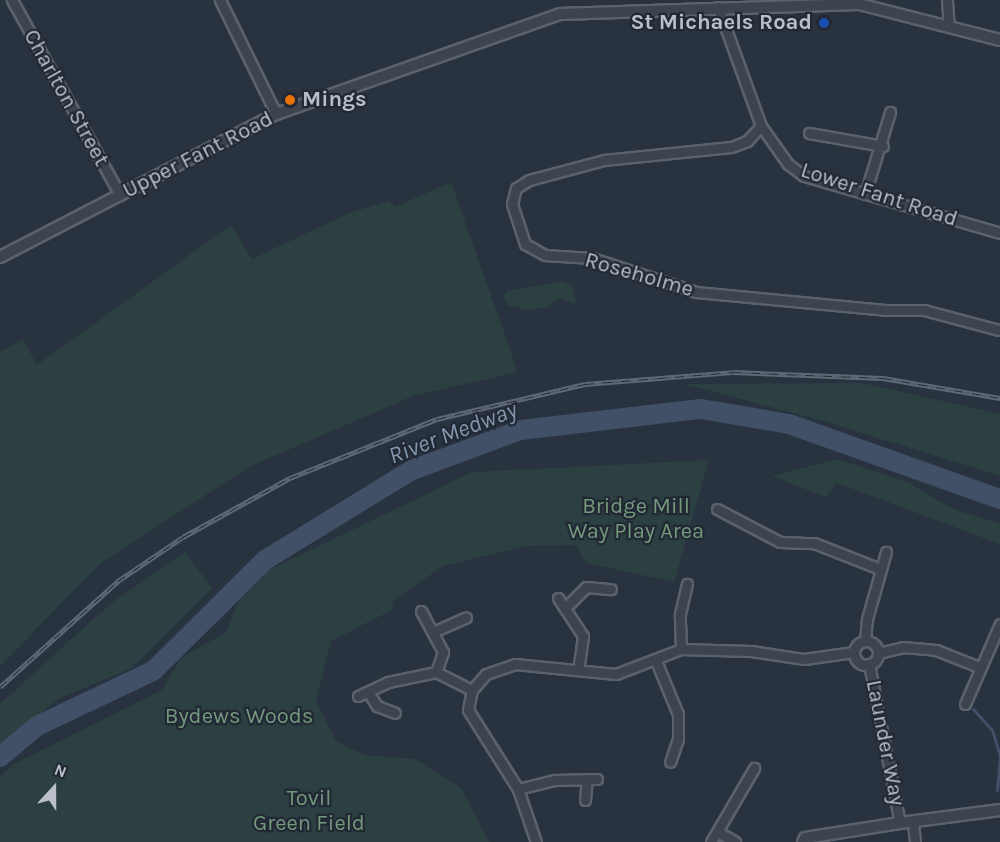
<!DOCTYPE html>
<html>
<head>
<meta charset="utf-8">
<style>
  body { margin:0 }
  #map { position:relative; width:1000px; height:842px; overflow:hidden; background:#29323f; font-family:Karla,sans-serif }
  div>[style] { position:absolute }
  .green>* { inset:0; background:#2c3f41 }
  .stream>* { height:3px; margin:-1.5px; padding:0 1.5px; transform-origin:1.5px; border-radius:1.5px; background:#414f67 }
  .river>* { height:20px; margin:-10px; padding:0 10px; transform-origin:10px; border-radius:10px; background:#414f67 }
  .roads { filter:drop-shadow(2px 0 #5b626d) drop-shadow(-2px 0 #5b626d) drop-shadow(0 2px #5b626d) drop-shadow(0 -2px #5b626d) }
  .minor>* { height:9px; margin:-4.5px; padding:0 4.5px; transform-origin:4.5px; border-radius:4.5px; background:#3d444f }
  .minor>.ring { margin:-4.5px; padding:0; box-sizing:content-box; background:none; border:9px solid #3d444f; border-radius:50% }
  .tertiary>* { height:10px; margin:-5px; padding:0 5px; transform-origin:5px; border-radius:5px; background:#3d444f }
  .rail>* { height:5px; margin-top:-2.5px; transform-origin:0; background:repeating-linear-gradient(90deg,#222935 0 9px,#5f6876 0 18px); box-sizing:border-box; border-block:2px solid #5f6876 }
  .dots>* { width:16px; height:16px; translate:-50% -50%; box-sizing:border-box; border:3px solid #222935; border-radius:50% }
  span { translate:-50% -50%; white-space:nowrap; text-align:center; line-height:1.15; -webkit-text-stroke:4.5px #222935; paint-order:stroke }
  .poi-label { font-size:22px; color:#babfca; font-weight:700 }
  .right { translate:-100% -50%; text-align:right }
  .left { translate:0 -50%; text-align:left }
  .street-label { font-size:22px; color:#babfca }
  .park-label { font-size:22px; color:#73987c }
  .water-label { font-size:24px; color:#8495ae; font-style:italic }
  .north { position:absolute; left:24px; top:758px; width:60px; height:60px; -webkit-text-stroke:4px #222935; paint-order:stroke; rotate:21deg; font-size:16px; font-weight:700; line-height:24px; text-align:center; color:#babfca }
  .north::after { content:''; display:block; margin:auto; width:21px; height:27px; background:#babfca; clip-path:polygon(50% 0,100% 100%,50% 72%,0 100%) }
</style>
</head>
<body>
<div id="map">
  <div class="green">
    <i style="clip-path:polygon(451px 182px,518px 372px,413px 396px,249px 467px,101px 563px,0 666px,0 352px,23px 339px,37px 365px,231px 225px,252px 259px,349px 213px,389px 201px,395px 207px)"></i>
    <i style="clip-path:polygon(563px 281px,572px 286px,576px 304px,560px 298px,546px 308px,527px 310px,507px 305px,504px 297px,507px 291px)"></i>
    <i style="clip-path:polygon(862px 383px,1000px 414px,1000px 476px,827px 422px,684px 384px)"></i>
    <i style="clip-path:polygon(837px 459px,909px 483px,953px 509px,1000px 524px,1000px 544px,837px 483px,826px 497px,772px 476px)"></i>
    <i style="clip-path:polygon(709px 460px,674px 582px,586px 563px,576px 545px,527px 546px,443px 566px,393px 601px,392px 610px,331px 641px,316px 701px,336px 741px,364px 755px,415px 759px,461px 788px,489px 842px,0 842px,0 777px,12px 765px,162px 690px,181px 658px,226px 632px,238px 602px,269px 570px,472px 472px)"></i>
    <i style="clip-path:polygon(185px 552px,212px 588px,132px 668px,58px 699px,0 748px,0 704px,110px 604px)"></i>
  </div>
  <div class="stream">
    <i style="left:973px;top:709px;width:28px;rotate:48deg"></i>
    <i style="left:992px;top:730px;width:27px;rotate:73deg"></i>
    <i style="left:1000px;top:756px;width:34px;rotate:95deg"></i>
  </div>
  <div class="river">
    <i style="left:0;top:757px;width:48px;rotate:-40deg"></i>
    <i style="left:37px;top:726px;width:128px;rotate:-25.4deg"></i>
    <i style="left:153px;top:671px;width:158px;rotate:-44.7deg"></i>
    <i style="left:265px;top:560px;width:172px;rotate:-31.5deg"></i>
    <i style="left:412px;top:470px;width:116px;rotate:-20.2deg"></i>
    <i style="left:521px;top:430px;width:181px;rotate:-6.7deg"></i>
    <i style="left:701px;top:409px;width:89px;rotate:9.7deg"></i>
    <i style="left:789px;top:424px;width:224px;rotate:19.6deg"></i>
  </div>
  <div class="roads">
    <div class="minor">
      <i style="left:12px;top:0;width:223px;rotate:61deg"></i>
      <i style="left:220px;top:0;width:127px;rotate:63.8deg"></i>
      <i style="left:947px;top:0;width:27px;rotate:86deg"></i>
      <i style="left:718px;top:7px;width:127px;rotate:70.1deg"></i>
      <i style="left:761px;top:126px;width:47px;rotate:54.6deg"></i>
      <i style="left:788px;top:164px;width:20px;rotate:37deg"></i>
      <i style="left:804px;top:176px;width:204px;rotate:16.2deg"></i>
      <i style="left:761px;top:126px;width:21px;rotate:133deg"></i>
      <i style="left:747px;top:141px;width:17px;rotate:159deg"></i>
      <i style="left:731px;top:147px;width:128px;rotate:174.2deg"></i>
      <i style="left:604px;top:160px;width:78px;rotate:165.1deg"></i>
      <i style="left:529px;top:180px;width:15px;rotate:148deg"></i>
      <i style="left:516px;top:188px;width:16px;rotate:104deg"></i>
      <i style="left:512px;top:204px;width:42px;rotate:72deg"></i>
      <i style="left:525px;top:244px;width:23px;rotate:29deg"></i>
      <i style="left:545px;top:255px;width:47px;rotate:3.7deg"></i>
      <i style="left:592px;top:258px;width:109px;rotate:18.1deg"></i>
      <i style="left:696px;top:292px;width:190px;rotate:5.4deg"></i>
      <i style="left:885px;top:310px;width:39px"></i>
      <i style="left:924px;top:310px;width:78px;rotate:14.9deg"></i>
      <i style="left:809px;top:133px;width:75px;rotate:10deg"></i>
      <i style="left:865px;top:194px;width:86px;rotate:-73deg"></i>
      <i style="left:717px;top:509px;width:71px;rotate:27.6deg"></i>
      <i style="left:780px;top:542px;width:34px;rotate:2deg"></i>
      <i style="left:814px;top:543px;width:71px;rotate:21.5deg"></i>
      <i style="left:558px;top:598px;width:45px;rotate:56.7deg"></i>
      <i style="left:583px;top:636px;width:34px;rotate:98deg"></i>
      <i style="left:566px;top:607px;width:28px;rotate:-45deg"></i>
      <i style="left:586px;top:587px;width:25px;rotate:5deg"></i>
      <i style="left:421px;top:611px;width:47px;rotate:61.8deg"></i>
      <i style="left:443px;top:652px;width:21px;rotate:109deg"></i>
      <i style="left:433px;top:632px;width:36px;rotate:-24deg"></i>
      <i style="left:865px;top:641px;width:22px;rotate:-85deg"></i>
      <i style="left:867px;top:619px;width:70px;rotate:-74.2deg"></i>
      <i class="ring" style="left:854px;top:641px;width:15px;height:15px"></i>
      <i style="left:681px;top:649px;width:35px;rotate:-92deg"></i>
      <i style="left:680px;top:614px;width:31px;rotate:-77deg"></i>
      <i style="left:878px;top:653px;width:26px;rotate:-13deg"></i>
      <i style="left:903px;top:647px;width:33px;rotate:5deg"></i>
      <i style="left:936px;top:650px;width:46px;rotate:21.6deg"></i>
      <i style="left:656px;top:661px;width:57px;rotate:67.5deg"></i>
      <i style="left:678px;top:714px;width:25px;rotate:90deg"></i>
      <i style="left:678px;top:739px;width:24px;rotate:109deg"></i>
      <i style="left:869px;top:664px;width:162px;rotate:79deg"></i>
      <i style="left:368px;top:692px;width:17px;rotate:57deg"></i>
      <i style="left:377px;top:706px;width:19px;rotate:21deg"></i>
      <i style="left:358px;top:696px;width:33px;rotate:-25deg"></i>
      <i style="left:388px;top:682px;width:49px;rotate:-11.8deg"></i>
      <i style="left:436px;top:672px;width:40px;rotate:26.6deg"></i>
      <i style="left:965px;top:704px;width:87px;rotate:-66.4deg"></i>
      <i style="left:518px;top:789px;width:38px;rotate:-14deg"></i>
      <i style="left:555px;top:780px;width:42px;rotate:-1.4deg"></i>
      <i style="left:585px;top:800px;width:21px;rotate:-85deg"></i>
      <i style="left:913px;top:823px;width:19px;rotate:84deg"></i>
      <i style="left:718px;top:832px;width:20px;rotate:30deg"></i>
      <i style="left:536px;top:842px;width:56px;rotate:-108.8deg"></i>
      <i style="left:518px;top:789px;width:93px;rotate:-122.3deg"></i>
      <i style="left:468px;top:710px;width:20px;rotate:-79deg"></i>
      <i style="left:472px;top:690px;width:21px;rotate:-49deg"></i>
      <i style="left:486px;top:674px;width:31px;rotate:-19deg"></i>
      <i style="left:515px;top:664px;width:101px;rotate:5.7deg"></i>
      <i style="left:616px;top:674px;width:70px;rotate:-21deg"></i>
      <i style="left:681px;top:649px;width:70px;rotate:1.6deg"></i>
      <i style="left:751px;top:651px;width:54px;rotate:8.6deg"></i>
      <i style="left:804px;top:659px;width:50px;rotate:-8deg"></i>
      <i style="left:711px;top:842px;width:86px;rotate:-59.8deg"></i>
    </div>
    <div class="tertiary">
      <i style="left:0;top:257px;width:311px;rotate:-27.4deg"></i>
      <i style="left:276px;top:114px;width:301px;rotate:-19.4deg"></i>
      <i style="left:560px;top:14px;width:299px;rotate:-1.9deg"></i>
      <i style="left:859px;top:4px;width:146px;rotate:14.3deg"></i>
      <i style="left:803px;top:842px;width:4px;rotate:-63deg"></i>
      <i style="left:805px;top:838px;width:96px;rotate:-9deg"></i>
      <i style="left:900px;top:823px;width:101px;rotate:-7.4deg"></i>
    </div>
  </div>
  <div class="rail">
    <i style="left:0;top:687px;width:159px;rotate:-41.9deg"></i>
    <i style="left:118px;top:581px;width:78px;rotate:-34.1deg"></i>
    <i style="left:183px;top:537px;width:122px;rotate:-28.9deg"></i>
    <i style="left:290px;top:478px;width:158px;rotate:-21.9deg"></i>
    <i style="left:437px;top:419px;width:152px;rotate:-13.3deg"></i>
    <i style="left:585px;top:384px;width:148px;rotate:-4.6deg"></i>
    <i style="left:733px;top:372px;width:150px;rotate:2.3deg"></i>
    <i style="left:883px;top:378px;width:119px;rotate:9.7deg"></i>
  </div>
  <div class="dots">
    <i style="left:824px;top:23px;background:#1a4fb4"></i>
    <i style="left:290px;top:100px;background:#e8710a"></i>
  </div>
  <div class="poi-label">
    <span class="right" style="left:812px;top:23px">St Michaels Road</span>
    <span class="left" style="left:302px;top:100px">Mings</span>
  </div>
  <div class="street-label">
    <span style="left:66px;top:98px;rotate:61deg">Charlton Street</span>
    <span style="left:198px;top:155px;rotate:-27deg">Upper Fant Road</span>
    <span style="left:879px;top:195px;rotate:18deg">Lower Fant Road</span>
    <span style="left:639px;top:275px;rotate:16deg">Roseholme</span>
    <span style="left:885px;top:743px;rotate:79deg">Launder Way</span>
  </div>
  <div class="park-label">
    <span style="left:636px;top:519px">Bridge Mill<br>Way Play Area</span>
    <span style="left:239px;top:717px">Bydews Woods</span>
    <span style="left:309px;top:811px">Tovil<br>Green Field</span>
  </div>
  <div class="water-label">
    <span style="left:453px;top:433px;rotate:-21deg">River Medway</span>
  </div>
  <div class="north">N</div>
</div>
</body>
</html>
